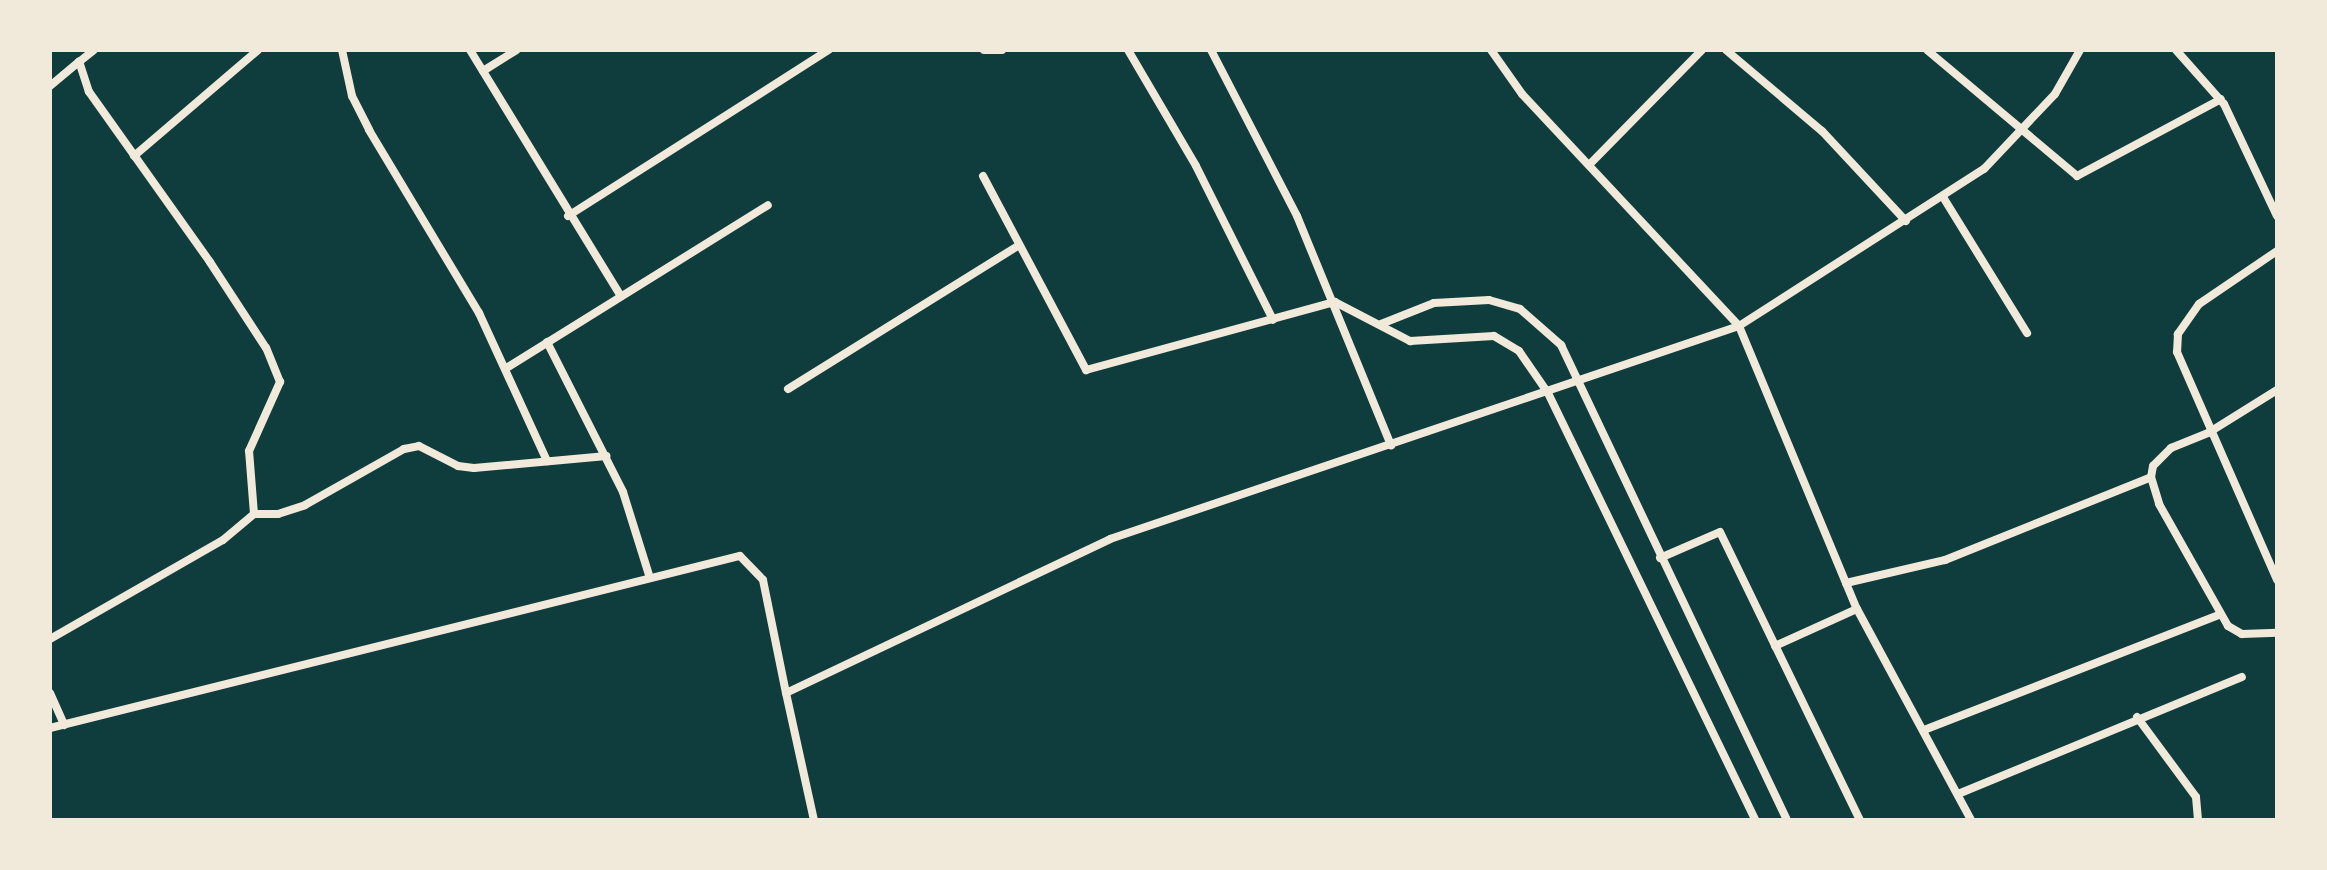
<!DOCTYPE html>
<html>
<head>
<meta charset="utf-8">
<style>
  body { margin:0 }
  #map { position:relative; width:2327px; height:870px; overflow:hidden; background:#0f3d3e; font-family:"Asap Condensed",sans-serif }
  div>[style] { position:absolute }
  .minor>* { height:8px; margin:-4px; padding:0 4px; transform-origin:4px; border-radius:4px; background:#f1e9da }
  span { translate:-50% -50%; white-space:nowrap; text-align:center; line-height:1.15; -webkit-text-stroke:8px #f1e9da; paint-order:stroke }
  .frame { position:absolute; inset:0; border:52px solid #f1e9da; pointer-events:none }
</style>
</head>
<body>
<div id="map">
  <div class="minor">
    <i style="left:342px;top:50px;width:47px;rotate:77.7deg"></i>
    <i style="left:352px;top:96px;width:38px;rotate:63deg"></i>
    <i style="left:369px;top:130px;width:214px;rotate:59deg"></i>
    <i style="left:479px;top:313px;width:163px;rotate:65.3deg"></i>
    <i style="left:470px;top:50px;width:289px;rotate:58.5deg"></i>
    <i style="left:984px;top:50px;width:18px"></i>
    <i style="left:1128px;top:50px;width:134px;rotate:59.6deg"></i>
    <i style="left:1196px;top:166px;width:172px;rotate:63.4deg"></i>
    <i style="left:1211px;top:50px;width:187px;rotate:62.6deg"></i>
    <i style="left:1297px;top:216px;width:248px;rotate:67.7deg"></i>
    <i style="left:1491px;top:50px;width:54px;rotate:54.8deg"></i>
    <i style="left:1522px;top:94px;width:318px;rotate:46.9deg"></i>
    <i style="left:1739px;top:326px;width:307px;rotate:67.4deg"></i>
    <i style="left:1857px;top:609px;width:240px;rotate:61.6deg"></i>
    <i style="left:1726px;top:50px;width:126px;rotate:40.2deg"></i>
    <i style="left:1822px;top:131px;width:123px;rotate:47deg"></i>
    <i style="left:1927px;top:50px;width:196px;rotate:40deg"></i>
    <i style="left:2077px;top:176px;width:163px;rotate:-28.1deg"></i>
    <i style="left:2176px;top:50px;width:72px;rotate:48.4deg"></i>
    <i style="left:2224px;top:104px;width:124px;rotate:64.7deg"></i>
    <i style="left:483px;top:71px;width:39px;rotate:-32deg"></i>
    <i style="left:50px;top:86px;width:38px;rotate:-40deg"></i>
    <i style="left:134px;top:156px;width:163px;rotate:-40.5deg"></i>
    <i style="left:1589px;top:165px;width:161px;rotate:-45.5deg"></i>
    <i style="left:983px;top:176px;width:220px;rotate:62deg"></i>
    <i style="left:1086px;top:370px;width:258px;rotate:-15.3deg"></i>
    <i style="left:1335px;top:302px;width:85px;rotate:27.5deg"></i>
    <i style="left:1410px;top:341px;width:84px;rotate:-3.4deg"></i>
    <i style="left:1494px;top:336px;width:29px;rotate:31deg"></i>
    <i style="left:1519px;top:351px;width:51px;rotate:55.4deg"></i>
    <i style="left:1548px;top:393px;width:475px;rotate:64.1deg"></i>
    <i style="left:1943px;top:197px;width:160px;rotate:58.3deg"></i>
    <i style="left:568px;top:216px;width:309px;rotate:-32.5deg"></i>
    <i style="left:2277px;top:251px;width:94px;rotate:145.8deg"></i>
    <i style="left:2199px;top:304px;width:37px;rotate:125deg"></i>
    <i style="left:2178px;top:334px;width:18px;rotate:93deg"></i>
    <i style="left:2177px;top:352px;width:249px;rotate:66.3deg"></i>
    <i style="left:1381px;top:324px;width:57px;rotate:-21.6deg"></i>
    <i style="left:1434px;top:303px;width:55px;rotate:-3.1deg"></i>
    <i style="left:1489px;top:300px;width:32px;rotate:16deg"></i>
    <i style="left:1520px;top:309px;width:55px;rotate:41.3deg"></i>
    <i style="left:1561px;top:345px;width:526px;rotate:64.56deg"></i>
    <i style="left:547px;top:342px;width:168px;rotate:63.1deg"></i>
    <i style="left:623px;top:492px;width:87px;rotate:72.6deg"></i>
    <i style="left:508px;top:367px;width:306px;rotate:-31.9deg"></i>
    <i style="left:788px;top:389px;width:271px;rotate:-31.9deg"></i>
    <i style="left:2277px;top:390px;width:81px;rotate:148.1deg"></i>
    <i style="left:2208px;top:433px;width:40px;rotate:158deg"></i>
    <i style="left:2171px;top:448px;width:25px;rotate:135deg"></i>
    <i style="left:2153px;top:466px;width:11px;rotate:100deg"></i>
    <i style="left:2151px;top:477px;width:28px;rotate:73deg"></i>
    <i style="left:2159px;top:504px;width:140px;rotate:60.5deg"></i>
    <i style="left:2228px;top:626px;width:16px;rotate:30deg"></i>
    <i style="left:2242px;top:634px;width:35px;rotate:-2deg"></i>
    <i style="left:254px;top:514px;width:24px"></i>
    <i style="left:278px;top:514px;width:28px;rotate:-18deg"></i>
    <i style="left:305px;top:505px;width:114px;rotate:-29.5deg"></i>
    <i style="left:404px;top:449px;width:15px;rotate:-11deg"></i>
    <i style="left:419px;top:446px;width:44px;rotate:27.1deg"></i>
    <i style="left:458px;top:466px;width:16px;rotate:7deg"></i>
    <i style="left:474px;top:468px;width:133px;rotate:-5.2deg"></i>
    <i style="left:1660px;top:558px;width:65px;rotate:-23.4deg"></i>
    <i style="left:1720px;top:532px;width:320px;rotate:64.1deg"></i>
    <i style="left:1846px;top:583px;width:102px;rotate:-13.1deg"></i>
    <i style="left:1945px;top:560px;width:222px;rotate:-21.9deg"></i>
    <i style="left:50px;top:639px;width:199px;rotate:-29.8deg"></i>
    <i style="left:223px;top:540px;width:40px;rotate:-40deg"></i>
    <i style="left:254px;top:514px;width:63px;rotate:-94.5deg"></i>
    <i style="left:249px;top:451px;width:76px;rotate:-65.8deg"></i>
    <i style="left:280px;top:382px;width:37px;rotate:-112deg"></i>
    <i style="left:266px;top:348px;width:103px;rotate:-123.1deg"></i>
    <i style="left:210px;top:262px;width:209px;rotate:-125.4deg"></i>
    <i style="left:89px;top:92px;width:32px;rotate:-108deg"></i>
    <i style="left:79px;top:62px;width:19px;rotate:-39deg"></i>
    <i style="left:1775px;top:646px;width:90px;rotate:-24.3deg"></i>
    <i style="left:50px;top:693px;width:35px;rotate:66deg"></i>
    <i style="left:786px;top:693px;width:130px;rotate:77.6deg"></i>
    <i style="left:2137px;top:717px;width:99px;rotate:53.6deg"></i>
    <i style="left:2196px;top:797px;width:23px;rotate:85deg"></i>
    <i style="left:50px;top:728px;width:711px;rotate:-14deg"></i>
    <i style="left:740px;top:556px;width:33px;rotate:46deg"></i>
    <i style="left:763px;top:580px;width:115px;rotate:78.5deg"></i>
    <i style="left:786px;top:693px;width:359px;rotate:-25.4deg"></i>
    <i style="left:1110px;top:539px;width:664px;rotate:-18.71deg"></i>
    <i style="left:1739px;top:326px;width:291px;rotate:-32.7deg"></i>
    <i style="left:1984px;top:169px;width:103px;rotate:-46.6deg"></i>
    <i style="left:2055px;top:94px;width:51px;rotate:-60.4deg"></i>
    <i style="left:1924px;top:730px;width:317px;rotate:-21.3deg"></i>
    <i style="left:1958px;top:794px;width:307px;rotate:-22.4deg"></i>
  </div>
  <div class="frame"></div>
</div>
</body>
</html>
